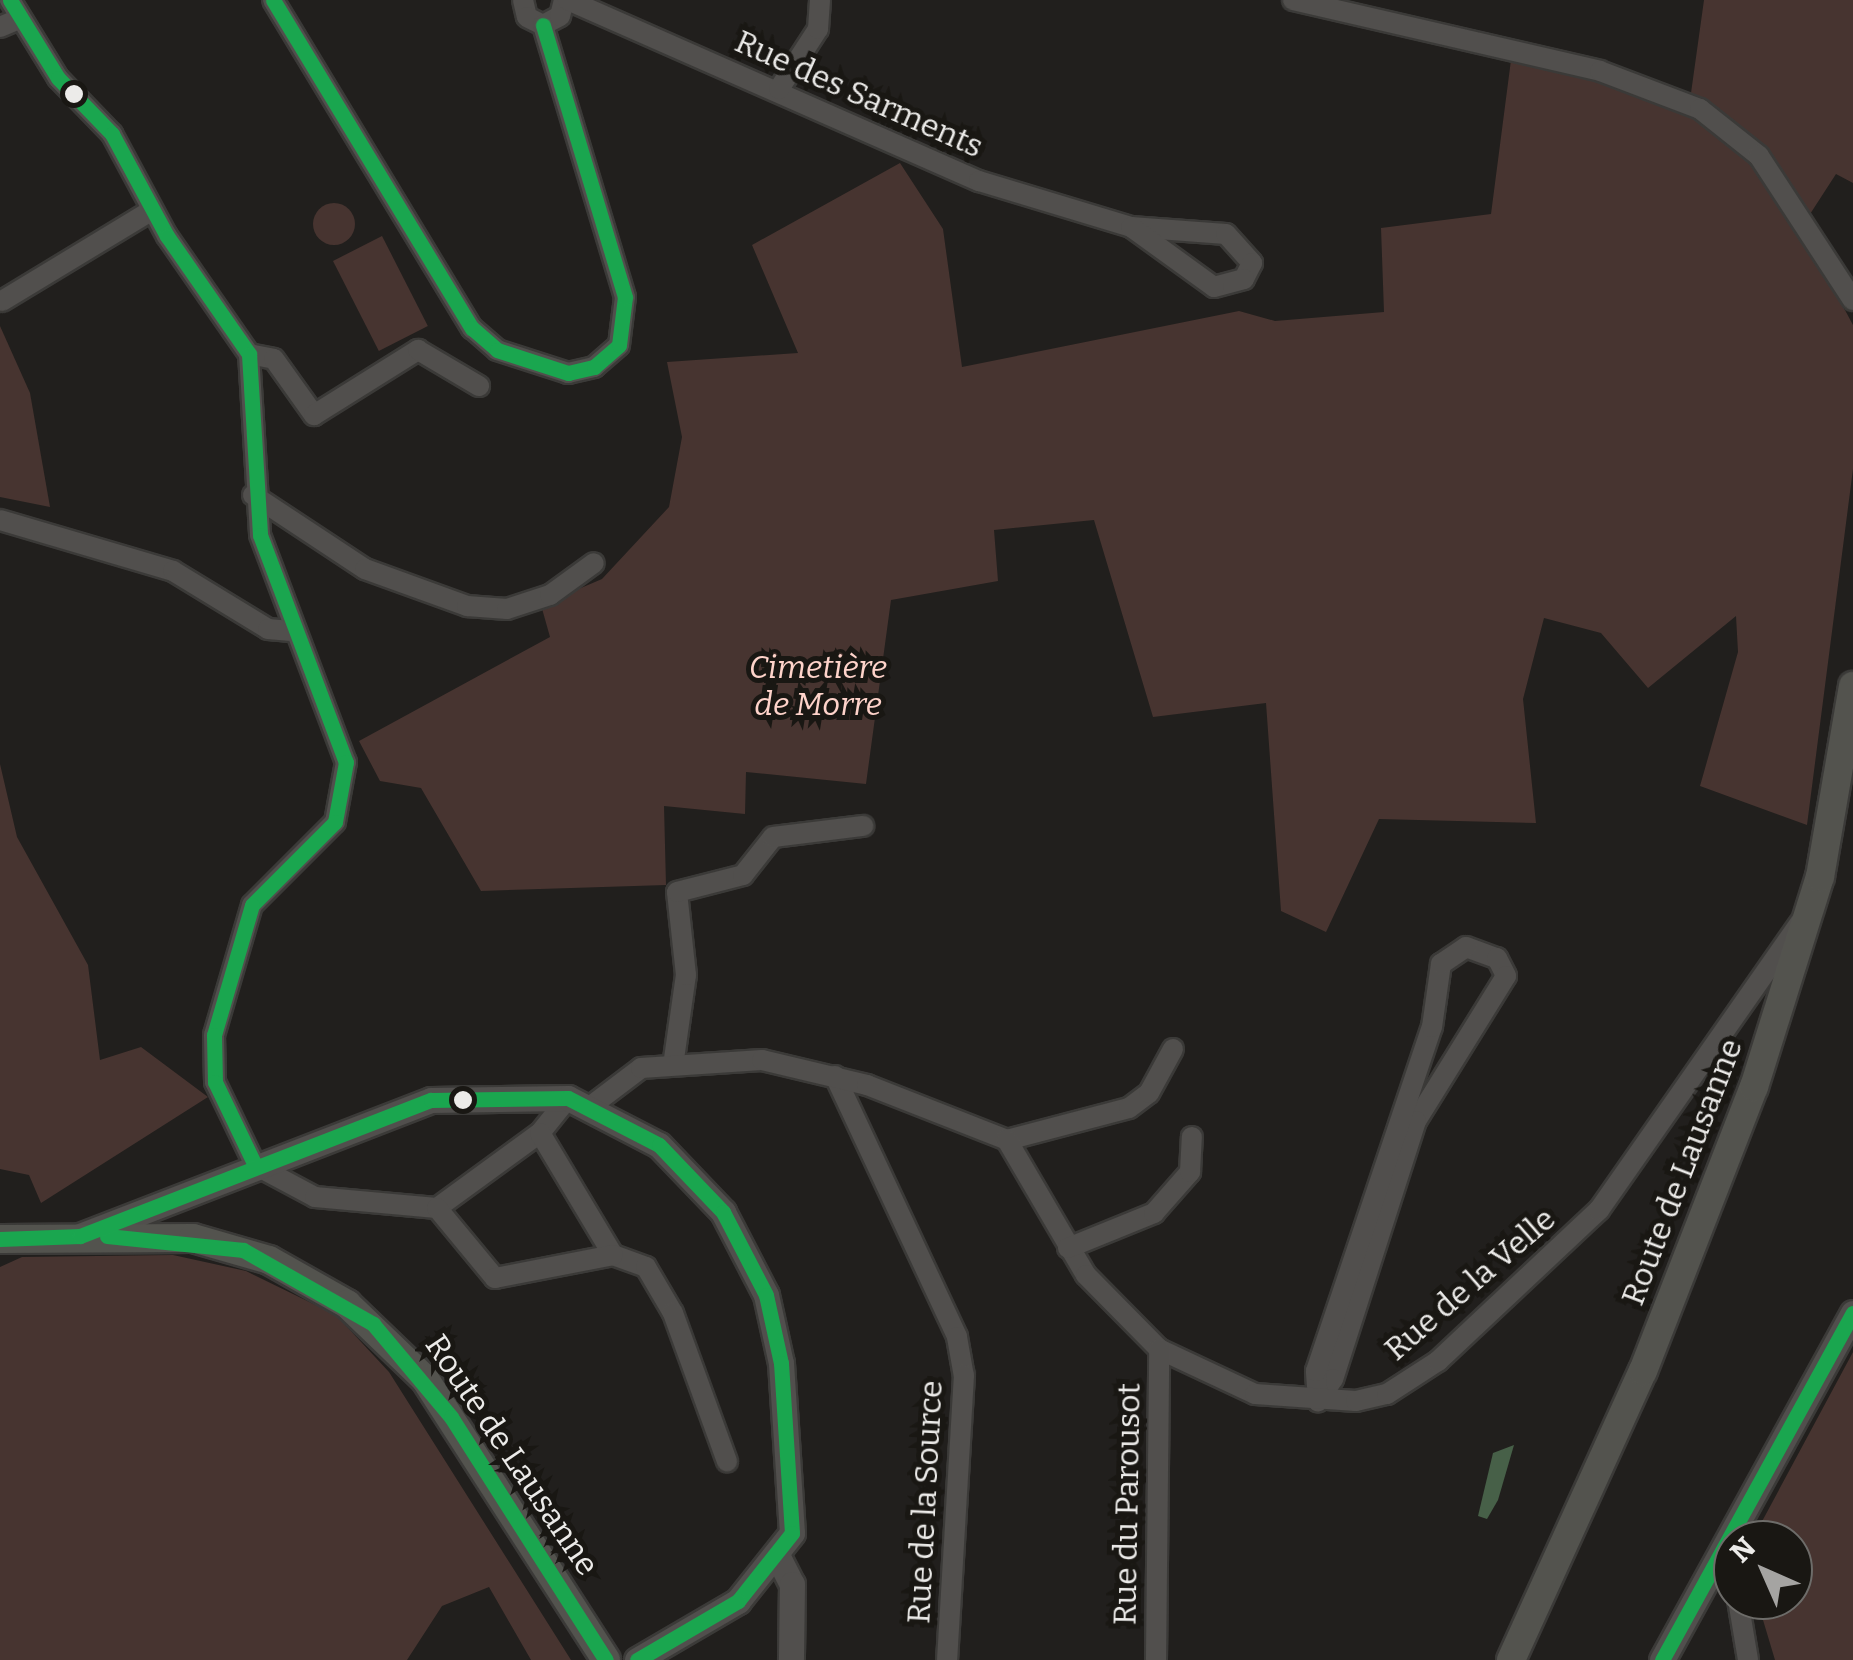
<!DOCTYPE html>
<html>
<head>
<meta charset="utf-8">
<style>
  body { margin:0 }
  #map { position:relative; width:1853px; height:1660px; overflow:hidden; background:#211f1d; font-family:Bitter,serif }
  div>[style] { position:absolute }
  .green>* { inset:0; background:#473430; transform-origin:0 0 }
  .round { border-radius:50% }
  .water>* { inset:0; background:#476048 }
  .roads { filter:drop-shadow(2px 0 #3b3a38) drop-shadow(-2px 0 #3b3a38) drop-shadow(0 2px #3b3a38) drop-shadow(0 -2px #3b3a38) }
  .minor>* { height:20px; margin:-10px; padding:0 10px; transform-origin:10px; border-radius:10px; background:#514f4d }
  .tertiary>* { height:25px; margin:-12.5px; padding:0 12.5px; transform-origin:12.5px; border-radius:12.5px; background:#514f4d }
  .secondary>* { height:28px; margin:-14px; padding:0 14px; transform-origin:14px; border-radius:14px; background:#53534e }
  .bus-1>* { height:15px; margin:-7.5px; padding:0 7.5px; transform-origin:7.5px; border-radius:7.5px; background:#1aa64f }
  .dots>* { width:28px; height:28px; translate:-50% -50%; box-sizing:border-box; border:5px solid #191713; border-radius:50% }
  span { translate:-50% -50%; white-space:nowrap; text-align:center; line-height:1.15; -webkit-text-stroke:10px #191713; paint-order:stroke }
  .street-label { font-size:32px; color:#ecebe9 }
  .park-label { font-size:32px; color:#fed3ca; font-style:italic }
  .north { position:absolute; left:1713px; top:1520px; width:100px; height:100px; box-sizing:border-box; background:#191713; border:2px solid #6d6c69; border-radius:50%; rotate:315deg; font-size:28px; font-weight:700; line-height:40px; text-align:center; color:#ecebe9 }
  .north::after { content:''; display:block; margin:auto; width:35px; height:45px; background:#a5a4a2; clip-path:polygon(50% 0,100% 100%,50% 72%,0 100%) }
</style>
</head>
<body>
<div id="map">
  <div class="green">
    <i style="clip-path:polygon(1704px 0,1853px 0,1853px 183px,1836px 174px,1801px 228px,1853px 325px,1853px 469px,1807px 825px,1700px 786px,1738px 652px,1736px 616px,1648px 688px,1601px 633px,1544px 618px,1523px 699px,1536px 823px,1379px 819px,1326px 932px,1281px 911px,1266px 703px,1153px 717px,1094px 520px,994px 530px,998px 581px,891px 600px,866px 784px,746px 772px,745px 814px,664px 806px,666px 885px,481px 891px,421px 788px,380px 781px,359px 741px,550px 637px,541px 605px,602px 579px,669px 507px,682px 437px,667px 362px,798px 353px,752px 245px,900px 163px,943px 229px,962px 367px,1239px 311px,1275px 321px,1384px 312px,1381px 228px,1491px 214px,1511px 60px,1691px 93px)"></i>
    <i class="round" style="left:313px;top:203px;width:42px;height:42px"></i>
    <i style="left:382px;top:236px;width:101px;height:55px;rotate:63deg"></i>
    <i style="clip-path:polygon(0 326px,30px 393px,50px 507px,0 497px)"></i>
    <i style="clip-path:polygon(0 764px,17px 837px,88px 965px,100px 1060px,141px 1047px,208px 1097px,41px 1203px,29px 1175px,0 1169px)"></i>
    <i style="clip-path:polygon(173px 1255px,246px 1271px,336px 1315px,389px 1372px,571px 1660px,531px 1660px,489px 1587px,442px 1606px,407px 1660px,0 1660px,0 1267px,22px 1257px)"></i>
    <i style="clip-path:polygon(1853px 1352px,1853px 1660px,1775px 1660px,1757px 1600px,1793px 1600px,1793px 1540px,1752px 1540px)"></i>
  </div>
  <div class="water">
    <i style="clip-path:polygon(1514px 1445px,1498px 1500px,1487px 1519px,1478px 1516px,1493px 1453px)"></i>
  </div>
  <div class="roads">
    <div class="minor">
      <i style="left:10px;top:0;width:92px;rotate:58.4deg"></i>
      <i style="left:58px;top:78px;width:78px;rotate:46deg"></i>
      <i style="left:112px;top:134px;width:116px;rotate:61.7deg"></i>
      <i style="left:167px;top:236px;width:144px;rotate:55.2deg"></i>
      <i style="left:249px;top:354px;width:181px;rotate:86.5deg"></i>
      <i style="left:260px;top:535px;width:243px;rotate:69.3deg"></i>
      <i style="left:346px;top:762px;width:61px;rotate:100.4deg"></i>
      <i style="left:335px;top:822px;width:117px;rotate:135deg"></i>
      <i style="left:252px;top:905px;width:135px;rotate:106.3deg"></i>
      <i style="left:214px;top:1035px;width:47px;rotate:88.8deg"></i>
      <i style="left:215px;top:1082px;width:92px;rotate:64.3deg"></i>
      <i style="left:255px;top:1165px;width:68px;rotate:28.1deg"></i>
      <i style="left:315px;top:1197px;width:122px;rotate:5.2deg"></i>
      <i style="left:437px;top:1208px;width:127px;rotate:-36.1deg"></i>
      <i style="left:540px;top:1133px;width:45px;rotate:-51.3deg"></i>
      <i style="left:273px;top:0;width:384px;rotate:58.8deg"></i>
      <i style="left:472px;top:328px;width:33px;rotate:41deg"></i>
      <i style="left:497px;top:350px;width:75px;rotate:17.9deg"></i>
      <i style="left:568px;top:373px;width:27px;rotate:-13deg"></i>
      <i style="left:594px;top:367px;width:33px;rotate:-41deg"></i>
      <i style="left:619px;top:345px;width:48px;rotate:-82.9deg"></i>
      <i style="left:625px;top:297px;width:284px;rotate:-106.8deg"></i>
      <i style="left:523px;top:0;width:17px;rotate:77deg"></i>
      <i style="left:527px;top:17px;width:18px;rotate:27deg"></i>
      <i style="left:543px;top:25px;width:19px;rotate:-28deg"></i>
      <i style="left:560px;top:16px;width:16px;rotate:-76deg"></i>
      <i style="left:568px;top:0;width:449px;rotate:23.8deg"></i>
      <i style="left:979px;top:181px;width:159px;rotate:16.8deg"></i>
      <i style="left:1131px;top:227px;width:95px;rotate:4.2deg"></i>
      <i style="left:1226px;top:234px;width:39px;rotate:48deg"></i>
      <i style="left:1252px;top:263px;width:18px;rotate:117deg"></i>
      <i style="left:1244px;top:279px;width:31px;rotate:165deg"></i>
      <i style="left:1214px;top:287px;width:102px;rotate:-144.1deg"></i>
      <i style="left:1293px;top:0;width:315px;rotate:13deg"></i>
      <i style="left:1600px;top:71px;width:107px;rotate:20.8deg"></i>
      <i style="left:1700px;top:109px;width:75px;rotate:38.5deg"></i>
      <i style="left:1759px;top:156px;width:172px;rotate:56.9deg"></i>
      <i style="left:0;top:27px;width:21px;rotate:-23deg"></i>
      <i style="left:779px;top:89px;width:72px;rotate:-57deg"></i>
      <i style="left:818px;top:29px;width:29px;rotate:-86deg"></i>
      <i style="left:2px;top:301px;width:175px;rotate:-31.2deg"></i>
      <i style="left:249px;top:354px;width:25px;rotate:11deg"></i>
      <i style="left:274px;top:359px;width:69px;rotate:54.5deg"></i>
      <i style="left:314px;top:415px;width:123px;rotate:-32deg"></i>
      <i style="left:418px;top:350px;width:71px;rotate:30.5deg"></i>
      <i style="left:253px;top:495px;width:134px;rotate:33.5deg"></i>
      <i style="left:365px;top:569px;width:109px;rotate:19.9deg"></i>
      <i style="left:467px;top:606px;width:40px;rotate:4.3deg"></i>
      <i style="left:507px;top:609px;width:45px;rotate:-18deg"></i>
      <i style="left:550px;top:595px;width:54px;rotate:-36deg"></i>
      <i style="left:0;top:520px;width:180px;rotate:16.4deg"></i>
      <i style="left:173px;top:571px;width:111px;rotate:31.4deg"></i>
      <i style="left:268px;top:629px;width:23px;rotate:5deg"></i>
      <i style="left:1466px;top:947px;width:33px;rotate:20deg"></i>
      <i style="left:1497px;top:958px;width:20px;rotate:63deg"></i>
      <i style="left:1506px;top:976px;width:171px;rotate:121.8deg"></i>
      <i style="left:1416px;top:1121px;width:271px;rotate:107.8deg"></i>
      <i style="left:1333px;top:1379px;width:27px;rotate:124deg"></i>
      <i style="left:1318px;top:1401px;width:30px;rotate:-94deg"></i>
      <i style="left:1316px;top:1371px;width:363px;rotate:-71.4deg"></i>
      <i style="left:1432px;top:1027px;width:64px;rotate:-81.9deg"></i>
      <i style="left:1441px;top:964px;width:30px;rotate:-34deg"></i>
      <i style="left:674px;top:1059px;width:85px;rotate:-81.9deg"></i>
      <i style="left:686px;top:975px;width:83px;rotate:-96.2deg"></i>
      <i style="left:677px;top:892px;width:68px;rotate:-14.4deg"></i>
      <i style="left:743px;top:875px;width:48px;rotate:-51.7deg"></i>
      <i style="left:773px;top:837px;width:91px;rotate:-7deg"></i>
      <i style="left:835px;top:1076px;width:288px;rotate:64.9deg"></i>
      <i style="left:957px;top:1337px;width:39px;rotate:80deg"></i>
      <i style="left:964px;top:1375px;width:286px;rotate:93.4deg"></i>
      <i style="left:591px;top:1106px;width:63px;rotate:-37.2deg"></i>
      <i style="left:641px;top:1068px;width:121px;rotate:-3.8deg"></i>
      <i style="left:762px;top:1060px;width:108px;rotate:13.4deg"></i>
      <i style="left:867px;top:1085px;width:150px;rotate:21.4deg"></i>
      <i style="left:1007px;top:1140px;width:126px;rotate:-14.7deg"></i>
      <i style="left:1129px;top:1108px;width:25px;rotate:-37deg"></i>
      <i style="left:1149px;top:1093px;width:50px;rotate:-61.4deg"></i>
      <i style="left:540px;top:1133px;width:142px;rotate:59.1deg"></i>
      <i style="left:613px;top:1255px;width:35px;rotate:20deg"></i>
      <i style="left:646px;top:1267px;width:53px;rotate:59.6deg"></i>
      <i style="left:673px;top:1313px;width:158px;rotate:70deg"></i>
      <i style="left:1007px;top:1140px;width:156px;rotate:59.7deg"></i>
      <i style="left:1086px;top:1275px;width:104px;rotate:45.4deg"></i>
      <i style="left:1159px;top:1349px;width:106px;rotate:25.1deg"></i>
      <i style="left:1255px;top:1394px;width:101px;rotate:4deg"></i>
      <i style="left:1356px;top:1401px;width:32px;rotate:-13deg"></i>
      <i style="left:1387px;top:1394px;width:61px;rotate:-32.9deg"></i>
      <i style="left:1438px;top:1361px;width:221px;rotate:-43.2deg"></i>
      <i style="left:1599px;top:1210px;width:350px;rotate:-55deg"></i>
      <i style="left:437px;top:1208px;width:91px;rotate:50.4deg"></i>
      <i style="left:495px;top:1278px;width:120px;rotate:-11deg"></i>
      <i style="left:1068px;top:1248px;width:93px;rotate:-22.1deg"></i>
      <i style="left:1154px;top:1213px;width:55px;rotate:-48.7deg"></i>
      <i style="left:1190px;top:1172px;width:35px;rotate:-87deg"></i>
      <i style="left:1738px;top:1600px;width:61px;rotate:80.5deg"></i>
      <i style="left:1156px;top:1660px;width:311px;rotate:-89.4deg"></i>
    </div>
    <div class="tertiary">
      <i style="left:80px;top:1236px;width:376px;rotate:-21.2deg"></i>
      <i style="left:431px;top:1100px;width:137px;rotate:-0.8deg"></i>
      <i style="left:568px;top:1098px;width:102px;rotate:27.3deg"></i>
      <i style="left:659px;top:1145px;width:93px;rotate:46.3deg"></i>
      <i style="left:723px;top:1212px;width:93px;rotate:62.6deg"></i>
      <i style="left:766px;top:1295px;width:70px;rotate:77.6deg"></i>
      <i style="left:781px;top:1363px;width:170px;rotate:86.3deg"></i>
      <i style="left:792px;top:1533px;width:87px;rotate:128.5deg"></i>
      <i style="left:738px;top:1601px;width:117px;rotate:149.7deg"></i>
      <i style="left:778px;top:1557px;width:30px;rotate:63deg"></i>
      <i style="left:792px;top:1584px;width:76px;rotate:90.8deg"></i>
      <i style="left:1662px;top:1660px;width:396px;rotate:-61.2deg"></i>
    </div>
    <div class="secondary">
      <i style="left:0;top:1239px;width:193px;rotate:-0.3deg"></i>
      <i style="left:193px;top:1238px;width:79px;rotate:16.1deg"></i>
      <i style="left:269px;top:1260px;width:90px;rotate:29.4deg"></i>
      <i style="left:347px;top:1304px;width:108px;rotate:43.9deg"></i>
      <i style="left:425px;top:1379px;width:334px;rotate:57.2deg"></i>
      <i style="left:1511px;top:1660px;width:318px;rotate:-65.5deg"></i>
      <i style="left:1643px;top:1371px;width:305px;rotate:-68.7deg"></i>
      <i style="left:1754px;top:1087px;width:220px;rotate:-72.6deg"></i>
      <i style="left:1820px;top:877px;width:194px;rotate:-80.2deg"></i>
    </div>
  </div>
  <div class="bus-1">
    <i style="left:10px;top:0;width:92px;rotate:58.4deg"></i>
    <i style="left:58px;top:78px;width:78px;rotate:46deg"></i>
    <i style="left:112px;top:134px;width:116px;rotate:61.7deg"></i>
    <i style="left:167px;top:236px;width:144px;rotate:55.2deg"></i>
    <i style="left:249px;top:354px;width:181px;rotate:86.5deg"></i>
    <i style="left:260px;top:535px;width:243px;rotate:69.3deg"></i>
    <i style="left:346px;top:762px;width:61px;rotate:100.4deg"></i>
    <i style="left:335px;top:822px;width:117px;rotate:135deg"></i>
    <i style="left:252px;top:905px;width:135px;rotate:106.3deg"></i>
    <i style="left:214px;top:1035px;width:47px;rotate:88.8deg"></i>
    <i style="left:215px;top:1082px;width:92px;rotate:64.3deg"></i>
    <i style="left:273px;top:0;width:384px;rotate:58.8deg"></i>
    <i style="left:472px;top:328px;width:33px;rotate:41deg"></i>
    <i style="left:497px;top:350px;width:75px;rotate:17.9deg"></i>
    <i style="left:568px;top:373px;width:27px;rotate:-13deg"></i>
    <i style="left:594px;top:367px;width:33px;rotate:-41deg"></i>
    <i style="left:619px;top:345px;width:48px;rotate:-82.9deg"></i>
    <i style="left:625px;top:297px;width:284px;rotate:-106.8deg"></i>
    <i style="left:107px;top:1236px;width:137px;rotate:5.9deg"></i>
    <i style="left:243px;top:1250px;width:150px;rotate:29.6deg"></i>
    <i style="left:373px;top:1324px;width:121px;rotate:50deg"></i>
    <i style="left:451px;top:1417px;width:288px;rotate:57.5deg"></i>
    <i style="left:0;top:1239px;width:80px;rotate:-2.1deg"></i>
    <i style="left:80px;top:1236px;width:376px;rotate:-21.2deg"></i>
    <i style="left:431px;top:1100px;width:137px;rotate:-0.8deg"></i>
    <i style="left:568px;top:1098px;width:102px;rotate:27.3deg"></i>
    <i style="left:659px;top:1145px;width:93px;rotate:46.3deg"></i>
    <i style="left:723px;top:1212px;width:93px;rotate:62.6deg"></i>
    <i style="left:766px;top:1295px;width:70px;rotate:77.6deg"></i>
    <i style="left:781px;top:1363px;width:170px;rotate:86.3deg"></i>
    <i style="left:792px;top:1533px;width:87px;rotate:128.5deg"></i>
    <i style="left:738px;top:1601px;width:117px;rotate:149.7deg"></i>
    <i style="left:1662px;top:1660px;width:396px;rotate:-61.2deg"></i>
  </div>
  <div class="dots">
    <i style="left:74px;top:94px;background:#ecebe9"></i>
    <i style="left:463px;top:1100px;background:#ecebe9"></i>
  </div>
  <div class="street-label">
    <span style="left:859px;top:94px;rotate:24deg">Rue des Sarments</span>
    <span style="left:1682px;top:1172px;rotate:-69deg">Route de Lausanne</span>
    <span style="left:1470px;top:1284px;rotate:-41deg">Rue de la Velle</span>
    <span style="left:512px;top:1455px;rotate:56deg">Route de Lausanne</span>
    <span style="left:925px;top:1502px;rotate:-87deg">Rue de la Source</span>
    <span style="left:1127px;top:1504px;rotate:-89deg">Rue du Parousot</span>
  </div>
  <div class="park-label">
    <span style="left:818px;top:686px">Cimetière<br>de Morre</span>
  </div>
  <div class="north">N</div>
</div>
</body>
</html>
